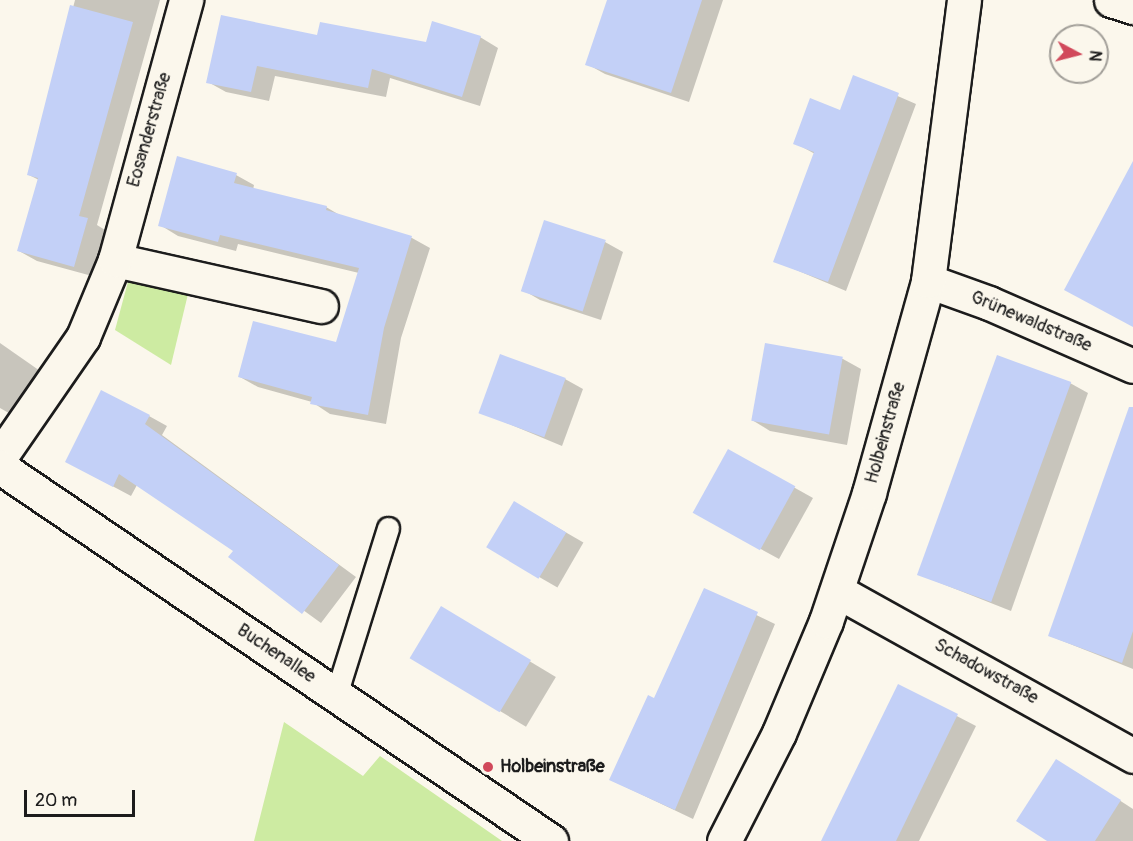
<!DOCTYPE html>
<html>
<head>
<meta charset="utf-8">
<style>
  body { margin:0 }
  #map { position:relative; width:1133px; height:841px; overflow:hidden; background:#fbf7ec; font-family:Pangolin,sans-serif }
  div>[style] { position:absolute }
  .green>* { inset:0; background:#cdeba2 }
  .shadow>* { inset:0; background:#0003; transform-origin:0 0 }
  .building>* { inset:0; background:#c3d0f7; transform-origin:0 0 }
  .roads { filter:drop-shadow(2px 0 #1c1c1c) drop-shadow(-2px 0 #1c1c1c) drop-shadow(0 2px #1c1c1c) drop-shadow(0 -2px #1c1c1c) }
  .service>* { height:21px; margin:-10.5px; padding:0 10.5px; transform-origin:10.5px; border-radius:10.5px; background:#fbf7ec }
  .minor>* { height:33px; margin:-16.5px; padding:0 16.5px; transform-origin:16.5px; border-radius:16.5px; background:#fbf7ec }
  .dots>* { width:16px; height:16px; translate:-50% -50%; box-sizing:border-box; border:3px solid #fbf7ec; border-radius:50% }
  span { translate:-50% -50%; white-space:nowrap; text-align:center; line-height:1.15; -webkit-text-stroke:5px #fbf7ec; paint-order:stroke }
  .street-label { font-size:18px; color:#1c1c1c }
  .poi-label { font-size:18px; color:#1c1c1c; font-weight:700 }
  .left { translate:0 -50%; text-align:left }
  .north { position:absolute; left:1049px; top:24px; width:60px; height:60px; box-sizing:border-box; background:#fbf7ec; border:2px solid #a29f99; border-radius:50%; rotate:97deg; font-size:16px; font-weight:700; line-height:24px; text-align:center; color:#1c1c1c }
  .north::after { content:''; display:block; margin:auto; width:21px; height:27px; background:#d1495b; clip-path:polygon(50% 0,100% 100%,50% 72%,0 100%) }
  .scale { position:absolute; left:24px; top:790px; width:111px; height:27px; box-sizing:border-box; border:3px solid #1c1c1c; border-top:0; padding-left:8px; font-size:18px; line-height:21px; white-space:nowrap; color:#1c1c1c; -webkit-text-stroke:4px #fbf7ec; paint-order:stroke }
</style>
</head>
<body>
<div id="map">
  <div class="green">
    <i style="clip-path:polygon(129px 278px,188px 294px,171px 365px,115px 330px)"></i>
    <i style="clip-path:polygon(284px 722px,363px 776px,380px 756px,502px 841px,254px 841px)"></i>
  </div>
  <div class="shadow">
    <i style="clip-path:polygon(75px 0,160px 0,97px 225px,105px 230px,92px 276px,37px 261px,19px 251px,39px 180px,29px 175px)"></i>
    <i style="clip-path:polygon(609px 0,723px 0,689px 102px,605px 74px,587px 64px)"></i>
    <i style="clip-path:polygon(318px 37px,427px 44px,480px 37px,498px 48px,480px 106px,390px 78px,386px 97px,275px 76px,269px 101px,226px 92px,208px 82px)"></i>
    <i style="clip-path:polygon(854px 77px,916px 104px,846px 291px,775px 261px,815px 154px,795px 143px,841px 112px)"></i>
    <i style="clip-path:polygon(236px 175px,254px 185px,253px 190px,326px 207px,343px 217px,412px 238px,430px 248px,401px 338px,386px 424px,330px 414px,312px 402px,258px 387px,240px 377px,337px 344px,359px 273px,238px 244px,236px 251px,178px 236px,160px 225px)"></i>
    <i style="clip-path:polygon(605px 242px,623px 252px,601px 320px,540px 300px,523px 290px)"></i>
    <i style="clip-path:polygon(0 343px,43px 373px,14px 416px,0 408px)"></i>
    <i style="clip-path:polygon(766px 345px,843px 359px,861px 369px,847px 445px,770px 431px,752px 420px)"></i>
    <i style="clip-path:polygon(565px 379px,583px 389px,562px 446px,480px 412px)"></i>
    <i style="clip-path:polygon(1070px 383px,1088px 393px,1011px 611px,920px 575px)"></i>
    <i style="clip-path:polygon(149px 416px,167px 426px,162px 435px,356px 577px,321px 623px,230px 557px,235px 550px,137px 485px,131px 496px,84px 471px)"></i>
    <i style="clip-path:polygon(1133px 420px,1133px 669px,1050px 636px)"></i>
    <i style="clip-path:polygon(729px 451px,813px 498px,779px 559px,713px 523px)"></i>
    <i style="left:515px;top:503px;width:79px;height:52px;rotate:30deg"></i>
    <i style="clip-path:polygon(705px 590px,775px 624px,693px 819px,611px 780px,655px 700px)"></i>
    <i style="left:441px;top:608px;width:134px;height:58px;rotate:31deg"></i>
    <i style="clip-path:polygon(899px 686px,976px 726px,919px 841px,822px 841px)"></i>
    <i style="clip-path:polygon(1074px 771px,1133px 809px,1133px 841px,1050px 841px)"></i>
  </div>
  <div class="building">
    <i style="clip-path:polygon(607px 0,702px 0,671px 93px,585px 65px)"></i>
    <i style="clip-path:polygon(70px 5px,133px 22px,79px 216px,88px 218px,74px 267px,17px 251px,38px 178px,27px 175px)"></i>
    <i style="clip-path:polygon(221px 15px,317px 35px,320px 22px,426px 42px,432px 21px,481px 36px,462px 97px,372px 69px,368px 88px,257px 66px,251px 92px,206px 83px)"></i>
    <i style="clip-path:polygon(853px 75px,899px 93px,828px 282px,773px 262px,814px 152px,793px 144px,810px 98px,840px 110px)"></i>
    <i style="clip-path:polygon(177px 156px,237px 173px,234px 183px,327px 206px,326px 210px,412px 236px,384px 328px,368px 415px,310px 404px,312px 397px,238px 377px,253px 321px,336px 342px,359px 268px,220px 235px,218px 242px,158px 226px)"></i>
    <i style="clip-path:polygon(1133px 161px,1133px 327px,1064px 290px)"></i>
    <i style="left:544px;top:220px;width:65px;height:75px;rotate:18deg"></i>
    <i style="left:765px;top:343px;width:79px;height:79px;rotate:10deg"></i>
    <i style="left:500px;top:354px;width:70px;height:63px;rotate:20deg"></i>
    <i style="left:997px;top:355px;width:79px;height:234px;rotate:20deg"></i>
    <i style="clip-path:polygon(101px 390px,150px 415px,145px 424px,339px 565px,302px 614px,228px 557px,233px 551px,119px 474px,113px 487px,65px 462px)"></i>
    <i style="clip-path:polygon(1129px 407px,1133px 407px,1133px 631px,1122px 663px,1048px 636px)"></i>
    <i style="left:728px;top:449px;width:77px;height:73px;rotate:29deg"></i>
    <i style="left:514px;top:501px;width:61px;height:54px;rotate:31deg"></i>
    <i style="clip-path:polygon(704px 588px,758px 612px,675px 810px,609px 780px,648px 695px,654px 698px)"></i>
    <i style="left:441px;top:606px;width:105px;height:61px;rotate:31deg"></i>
    <i style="clip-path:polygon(898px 684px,958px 714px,896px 841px,821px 841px)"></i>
    <i style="clip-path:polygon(1056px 759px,1121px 800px,1095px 841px,1047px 841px,1016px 821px)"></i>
  </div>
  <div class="roads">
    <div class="service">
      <i style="left:336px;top:695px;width:175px;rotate:-72.7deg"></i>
    </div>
    <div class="minor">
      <i style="left:1111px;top:0;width:23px;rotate:18deg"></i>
      <i style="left:115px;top:260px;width:211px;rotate:12.6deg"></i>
      <i style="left:928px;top:281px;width:65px;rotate:19.8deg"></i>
      <i style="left:989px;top:303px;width:157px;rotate:23.6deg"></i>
      <i style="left:0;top:457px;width:146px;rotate:-55.3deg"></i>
      <i style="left:83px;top:337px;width:83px;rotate:-67.4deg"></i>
      <i style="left:115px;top:260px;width:270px;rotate:-74.7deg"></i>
      <i style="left:0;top:467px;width:666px;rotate:34.17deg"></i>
      <i style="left:837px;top:591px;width:339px;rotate:29.1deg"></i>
      <i style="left:724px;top:841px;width:121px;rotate:-63deg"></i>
      <i style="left:779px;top:733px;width:121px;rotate:-67.2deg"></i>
      <i style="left:826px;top:621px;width:135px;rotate:-71.4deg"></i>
      <i style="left:869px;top:493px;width:220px;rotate:-74.4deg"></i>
      <i style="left:928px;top:281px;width:283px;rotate:-82.7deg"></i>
    </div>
  </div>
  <div class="dots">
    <i style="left:488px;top:767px;background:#d1495b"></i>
  </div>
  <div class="street-label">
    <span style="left:150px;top:130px;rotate:-74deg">Eosanderstraße</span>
    <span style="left:1031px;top:322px;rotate:23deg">Grünewaldstraße</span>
    <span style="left:886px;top:433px;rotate:-74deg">Holbeinstraße</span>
    <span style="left:276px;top:654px;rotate:34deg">Buchenallee</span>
    <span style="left:986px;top:672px;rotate:29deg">Schadowstraße</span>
  </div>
  <div class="poi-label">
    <span class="left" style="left:500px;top:767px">Holbeinstraße</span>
  </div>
  <div class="north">N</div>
  <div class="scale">20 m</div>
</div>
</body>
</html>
